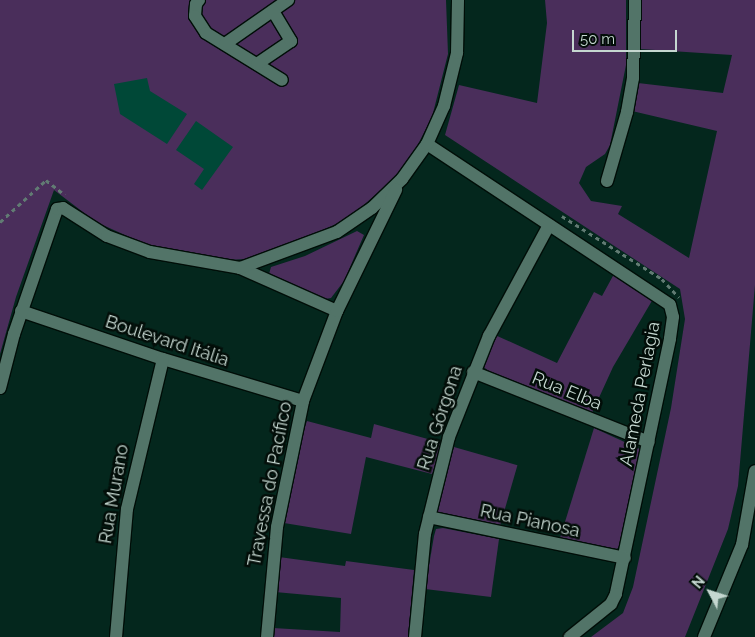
<!DOCTYPE html>
<html>
<head>
<meta charset="utf-8">
<style>
  body { margin:0 }
  #map { position:relative; width:755px; height:637px; overflow:hidden; background:#04271d; font-family:Raleway,sans-serif }
  div>[style] { position:absolute }
  .green>* { inset:0; background:#4a2e5b; transform-origin:0 0 }
  .water>* { inset:0; background:#004837 }
  .path>* { height:2.5px; margin-top:-1.25px; transform-origin:0; background:repeating-linear-gradient(90deg,#617b73 0 4px,transparent 0 8px) }
  .roads { filter:drop-shadow(1px 0 #000e08) drop-shadow(-1px 0 #000e08) drop-shadow(0 1px #000e08) drop-shadow(0 -1px #000e08) }
  .minor>* { height:12px; margin:-6px; padding:0 6px; transform-origin:6px; border-radius:6px; background:#527468 }
  span { translate:-50% -50%; white-space:nowrap; text-align:center; line-height:1.15; -webkit-text-stroke:5px #020d08; paint-order:stroke }
  .street-label { font-size:18px; color:#c5d7d0 }
  .north { position:absolute; left:685px; top:567px; width:50px; height:50px; -webkit-text-stroke:4px #020d08; paint-order:stroke; rotate:310deg; font-size:14px; font-weight:700; line-height:20px; text-align:center; color:#c5d7d0 }
  .north::after { content:''; display:block; margin:auto; width:18px; height:22px; background:#c5d7d0; clip-path:polygon(50% 0,100% 100%,50% 72%,0 100%) }
  .scale { position:absolute; left:572px; top:30px; width:105px; height:22px; box-sizing:border-box; border:2px solid #c5d7d0; border-top:0; padding-left:6px; font-size:15px; line-height:18px; white-space:nowrap; color:#c5d7d0; -webkit-text-stroke:4px #020d08; paint-order:stroke }
</style>
</head>
<body>
<div id="map">
  <div class="green">
    <i style="clip-path:polygon(0 0,446px 0,448px 54px,432px 117px,412px 156px,399px 174px,349px 218px,288px 246px,246px 259px,227px 260px,156px 249px,96px 222px,54px 190px,16px 297px,0 354px)"></i>
    <i style="clip-path:polygon(545px 0,626px 0,626px 65px,610px 145px,605px 154px,586px 167px,579px 183px,591px 201px,622px 206px,618px 214px,689px 258px,717px 131px,632px 111px,638px 83px,723px 93px,732px 55px,640px 49px,640px 0,755px 0,755px 285px,738px 486px,728px 529px,685px 637px,591px 637px,623px 613px,633px 587px,671px 408px,685px 319px,680px 289px,445px 135px,459px 85px,537px 103px,547px 23px)"></i>
    <i style="clip-path:polygon(357px 231px,364px 235px,344px 281px,331px 298px,325px 299px,269px 274px,271px 267px,305px 256px)"></i>
    <i style="clip-path:polygon(614px 274px,653px 299px,613px 367px,592px 413px,490px 372px,481px 365px,495px 335px,557px 363px,594px 292px,602px 296px)"></i>
    <i style="clip-path:polygon(307px 421px,371px 438px,374px 424px,442px 443px,432px 474px,366px 457px,351px 534px,284px 523px,297px 450px)"></i>
    <i style="clip-path:polygon(594px 428px,642px 450px,620px 547px,616px 549px,560px 538px)"></i>
    <i style="left:454px;top:447px;width:66px;height:67px;rotate:16deg"></i>
    <i style="clip-path:polygon(443px 528px,499px 539px,491px 597px,425px 589px,434px 536px,436px 529px)"></i>
    <i style="clip-path:polygon(279px 557px,345px 566px,346px 561px,414px 570px,408px 637px,273px 637px,273px 628px,340px 632px,341px 598px,275px 592px)"></i>
  </div>
  <div class="water">
    <i style="clip-path:polygon(147px 78px,150px 91px,187px 114px,167px 144px,120px 114px,114px 84px)"></i>
    <i style="clip-path:polygon(196px 121px,233px 147px,202px 190px,194px 184px,204px 169px,176px 150px)"></i>
  </div>
  <div class="path">
    <i style="left:562px;top:216px;width:118px;rotate:32.2deg"></i>
    <i style="left:662px;top:279px;width:25px;rotate:47deg"></i>
    <i style="left:0;top:222px;width:62px;rotate:-42.4deg"></i>
    <i style="left:46px;top:180px;width:24px;rotate:38deg"></i>
  </div>
  <div class="roads">
    <div class="minor">
      <i style="left:199px;top:0;width:5px;rotate:127deg"></i>
      <i style="left:196px;top:4px;width:12px;rotate:95deg"></i>
      <i style="left:195px;top:16px;width:20px;rotate:57deg"></i>
      <i style="left:206px;top:33px;width:89px;rotate:31.7deg"></i>
      <i style="left:225px;top:44px;width:77px;rotate:-34.9deg"></i>
      <i style="left:257px;top:64px;width:41px;rotate:-34.1deg"></i>
      <i style="left:291px;top:41px;width:35px;rotate:-121deg"></i>
      <i style="left:427px;top:144px;width:291px;rotate:33.5deg"></i>
      <i style="left:670px;top:305px;width:12px;rotate:76deg"></i>
      <i style="left:673px;top:317px;width:22px;rotate:98deg"></i>
      <i style="left:670px;top:339px;width:261px;rotate:102deg"></i>
      <i style="left:616px;top:594px;width:11px;rotate:117deg"></i>
      <i style="left:611px;top:604px;width:53px;rotate:141.2deg"></i>
      <i style="left:607px;top:181px;width:72px;rotate:-73.8deg"></i>
      <i style="left:627px;top:112px;width:35px;rotate:-80deg"></i>
      <i style="left:633px;top:78px;width:78px;rotate:-88.5deg"></i>
      <i style="left:240px;top:268px;width:106px;rotate:23.9deg"></i>
      <i style="left:21px;top:311px;width:150px;rotate:18.7deg"></i>
      <i style="left:163px;top:359px;width:146px;rotate:16.7deg"></i>
      <i style="left:473px;top:372px;width:189px;rotate:21.7deg"></i>
      <i style="left:0;top:388px;width:56px;rotate:-75.5deg"></i>
      <i style="left:14px;top:334px;width:132px;rotate:-71deg"></i>
      <i style="left:57px;top:209px;width:6px;rotate:-9deg"></i>
      <i style="left:63px;top:208px;width:52px;rotate:32.5deg"></i>
      <i style="left:107px;top:236px;width:46px;rotate:20.4deg"></i>
      <i style="left:150px;top:252px;width:91px;rotate:10.1deg"></i>
      <i style="left:240px;top:268px;width:103px;rotate:-20.4deg"></i>
      <i style="left:337px;top:232px;width:42px;rotate:-34.4deg"></i>
      <i style="left:372px;top:208px;width:42px;rotate:-44deg"></i>
      <i style="left:402px;top:179px;width:43px;rotate:-54.5deg"></i>
      <i style="left:427px;top:144px;width:42px;rotate:-65.9deg"></i>
      <i style="left:444px;top:106px;width:55px;rotate:-76.2deg"></i>
      <i style="left:457px;top:53px;width:53px;rotate:-88.9deg"></i>
      <i style="left:429px;top:517px;width:200px;rotate:11.8deg"></i>
      <i style="left:116px;top:637px;width:128px;rotate:-85.1deg"></i>
      <i style="left:127px;top:509px;width:154px;rotate:-76.5deg"></i>
      <i style="left:267px;top:637px;width:110px;rotate:-84.8deg"></i>
      <i style="left:277px;top:527px;width:129px;rotate:-78.3deg"></i>
      <i style="left:303px;top:401px;width:96px;rotate:-69.3deg"></i>
      <i style="left:337px;top:311px;width:135px;rotate:-64deg"></i>
      <i style="left:415px;top:637px;width:103px;rotate:-84.5deg"></i>
      <i style="left:425px;top:534px;width:100px;rotate:-76.1deg"></i>
      <i style="left:449px;top:437px;width:109px;rotate:-68.4deg"></i>
      <i style="left:489px;top:336px;width:126px;rotate:-61.6deg"></i>
      <i style="left:704px;top:637px;width:100px;rotate:-67.6deg"></i>
      <i style="left:742px;top:545px;width:75px;rotate:-80deg"></i>
    </div>
  </div>
  <div class="street-label">
    <span style="left:167px;top:341px;rotate:18deg">Boulevard Itália</span>
    <span style="left:567px;top:391px;rotate:22deg">Rua Elba</span>
    <span style="left:640px;top:394px;rotate:-79deg">Alameda Perlagia</span>
    <span style="left:440px;top:418px;rotate:-72deg">Rua Górgona</span>
    <span style="left:270px;top:484px;rotate:-79deg">Travessa do Pacífico</span>
    <span style="left:114px;top:494px;rotate:-80deg">Rua Murano</span>
    <span style="left:530px;top:521px;rotate:12deg">Rua Pianosa</span>
  </div>
  <div class="north">N</div>
  <div class="scale">50 m</div>
</div>
</body>
</html>
